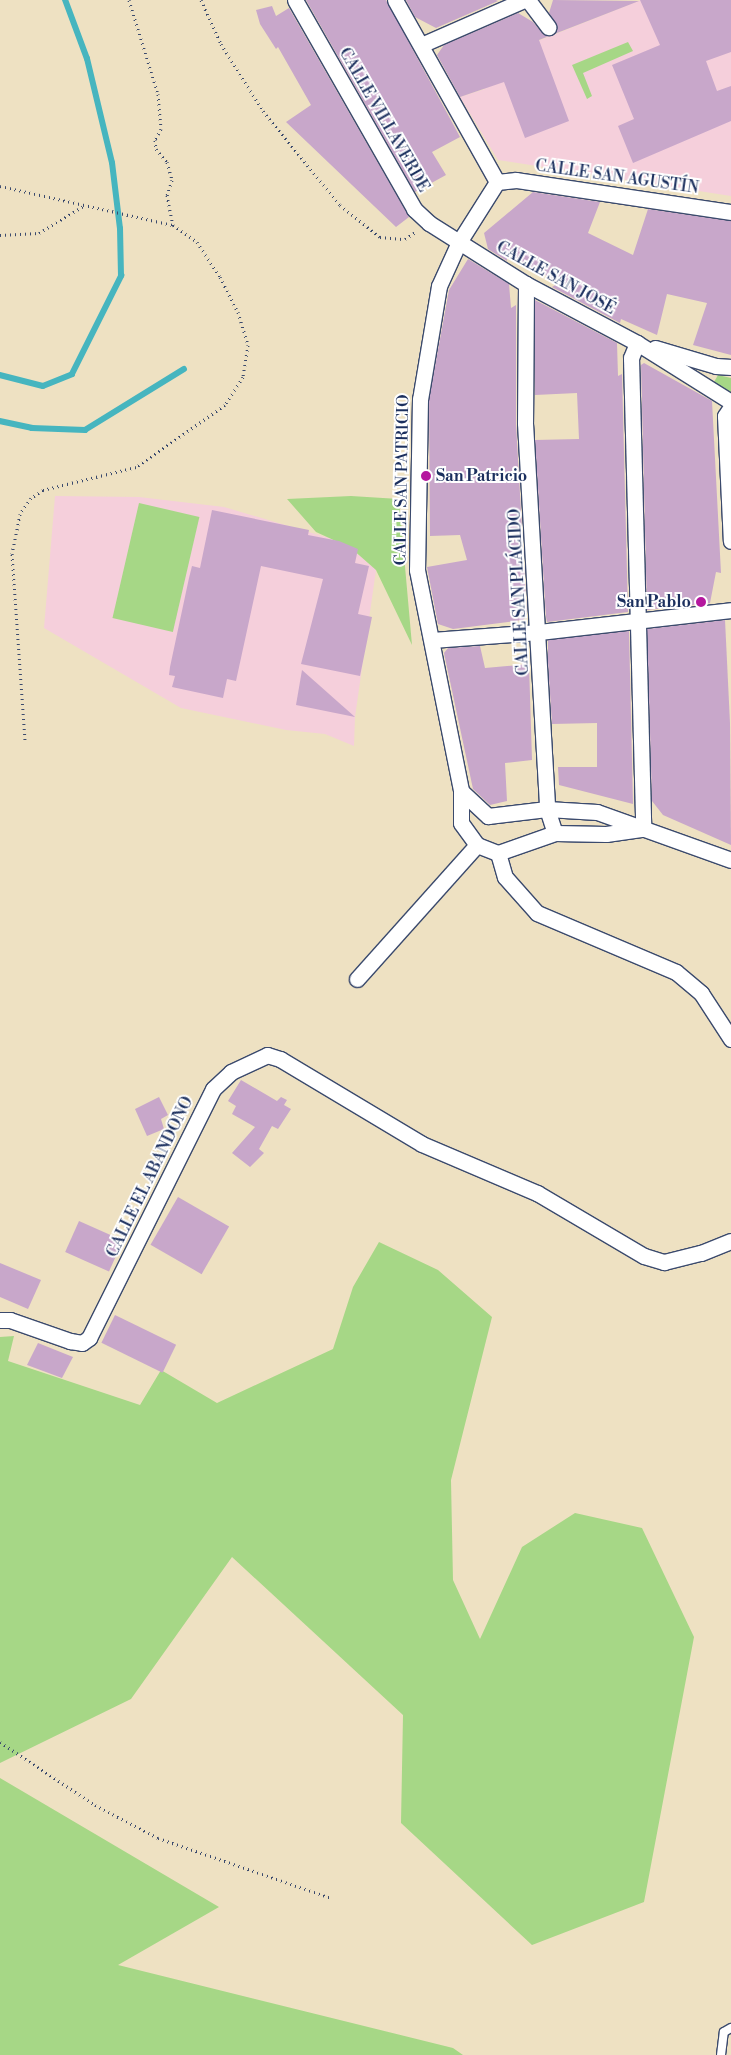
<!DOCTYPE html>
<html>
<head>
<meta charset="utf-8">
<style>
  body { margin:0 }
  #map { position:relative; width:731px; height:2055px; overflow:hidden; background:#eee1c2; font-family:"Libre Bodoni",serif }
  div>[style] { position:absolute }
  .built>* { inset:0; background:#f5cfdb }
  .green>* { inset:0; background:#a6d786; transform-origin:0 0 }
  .stream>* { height:5.5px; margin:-2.75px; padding:0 2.75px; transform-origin:2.75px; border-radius:2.75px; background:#46b5bf }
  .building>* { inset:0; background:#c8a7ca; transform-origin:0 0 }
  .path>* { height:3px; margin-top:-1.5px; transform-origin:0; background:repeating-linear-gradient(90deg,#3b4a6d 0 1px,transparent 0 5px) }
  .roads { filter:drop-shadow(1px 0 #3b4a6d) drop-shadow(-1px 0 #3b4a6d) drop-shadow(0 1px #3b4a6d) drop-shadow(0 -1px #3b4a6d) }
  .service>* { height:8px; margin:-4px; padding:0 4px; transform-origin:4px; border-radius:4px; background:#fff }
  .minor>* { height:15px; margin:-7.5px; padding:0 7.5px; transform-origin:7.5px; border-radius:7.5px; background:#fff }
  .dots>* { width:14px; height:14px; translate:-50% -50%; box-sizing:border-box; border:2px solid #fff; border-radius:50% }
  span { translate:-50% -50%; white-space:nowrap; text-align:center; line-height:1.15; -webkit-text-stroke:4px #fff; paint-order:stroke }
  .street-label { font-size:16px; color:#1b2f5e }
  .poi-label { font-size:16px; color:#1b2f5e; font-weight:700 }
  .left { translate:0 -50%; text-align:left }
  .right { translate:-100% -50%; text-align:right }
</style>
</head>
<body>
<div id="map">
  <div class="built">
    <i style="clip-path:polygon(641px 0,731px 0,731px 196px,498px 160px,460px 97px,485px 89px,475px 66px)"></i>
    <i style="clip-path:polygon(55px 496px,139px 497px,224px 507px,339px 541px,351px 548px,376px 570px,355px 717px,354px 746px,325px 734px,286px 730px,181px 708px,44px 628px)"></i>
  </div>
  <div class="green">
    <i style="clip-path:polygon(628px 42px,633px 51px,583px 73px,592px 96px,587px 99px,572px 65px)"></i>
    <i style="clip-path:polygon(718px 375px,731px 378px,731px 393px,714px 382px)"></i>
    <i style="clip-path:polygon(351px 496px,399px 499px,412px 645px,376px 570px,351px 548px,316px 532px,287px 499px)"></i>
    <i style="left:139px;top:503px;width:62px;height:118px;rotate:13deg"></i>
    <i style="clip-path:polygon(379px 1242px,438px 1270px,492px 1317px,451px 1480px,453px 1580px,480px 1639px,522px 1547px,575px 1513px,642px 1528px,694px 1637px,644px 1902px,532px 1945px,401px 1823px,403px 1715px,232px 1557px,131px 1699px,0 1763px,0 1337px,14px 1336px,8px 1361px,140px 1405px,161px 1370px,217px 1403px,333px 1349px,353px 1287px)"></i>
    <i style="clip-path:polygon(0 1778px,219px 1907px,118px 1965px,453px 2048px,463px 2055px,0 2055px)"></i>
  </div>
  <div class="stream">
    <i style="left:0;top:375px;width:44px;rotate:14.3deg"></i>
    <i style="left:43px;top:386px;width:31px;rotate:-22deg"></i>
    <i style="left:72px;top:374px;width:110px;rotate:-63.4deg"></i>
    <i style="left:121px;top:276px;width:47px;rotate:-91.2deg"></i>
    <i style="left:120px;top:229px;width:66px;rotate:-96.9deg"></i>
    <i style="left:112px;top:163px;width:107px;rotate:-103.5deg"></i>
    <i style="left:87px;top:59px;width:63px;rotate:-110.4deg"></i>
    <i style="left:0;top:421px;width:33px;rotate:12deg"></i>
    <i style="left:32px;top:428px;width:53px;rotate:2.2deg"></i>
    <i style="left:85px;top:430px;width:116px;rotate:-31.6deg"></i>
  </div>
  <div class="building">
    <i style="clip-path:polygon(306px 0,386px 0,460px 137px,432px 152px,446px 175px,415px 192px)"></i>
    <i style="clip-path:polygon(406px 0,496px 0,498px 1px,436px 28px,415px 17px)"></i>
    <i style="clip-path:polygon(553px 0,639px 1px,539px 40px,569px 121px,525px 138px,504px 82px,460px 97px,437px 55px,444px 45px,518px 13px,533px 22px,544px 35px,553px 35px,557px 26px,549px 13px)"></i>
    <i style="clip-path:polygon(640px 0,731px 0,731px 52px,706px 61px,717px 91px,731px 86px,731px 121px,633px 163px,618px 126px,634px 119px,612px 65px,660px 45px)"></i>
    <i style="clip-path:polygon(272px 6px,276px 16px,289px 8px,409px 217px,396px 227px,286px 122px,311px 105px,278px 47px,276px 49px,260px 24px,256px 10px)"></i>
    <i style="clip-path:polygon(533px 192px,600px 202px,588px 233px,633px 255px,648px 209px,731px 221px,731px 355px,693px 345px,707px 303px,667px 294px,657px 335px,621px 319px,620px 323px,552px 287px,559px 283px,507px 253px,507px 261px,488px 249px,484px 233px)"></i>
    <i style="clip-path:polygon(468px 259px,509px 284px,511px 308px,516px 305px,516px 424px,527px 616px,523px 620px,453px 629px,438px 624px,427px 567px,467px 560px,460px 535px,430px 536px,429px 399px,449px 290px)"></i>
    <i style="clip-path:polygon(535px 300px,617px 343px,618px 376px,622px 374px,628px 612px,547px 622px,546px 617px,535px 440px,579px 439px,577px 393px,535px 395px)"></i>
    <i style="clip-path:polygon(644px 363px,712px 401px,721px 573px,716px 572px,710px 603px,647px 610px,641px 365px)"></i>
    <i style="clip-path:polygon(212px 510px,309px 530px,308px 535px,339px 541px,358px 549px,355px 563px,369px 566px,358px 614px,372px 617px,360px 676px,301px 664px,323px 579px,261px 566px,236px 681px,227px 679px,223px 698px,172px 687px,175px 676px,169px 675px,170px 667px,189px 578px,192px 566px,200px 568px)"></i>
    <i style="clip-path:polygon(725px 620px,730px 723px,731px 845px,663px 815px,652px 801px,647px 629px)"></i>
    <i style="clip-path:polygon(629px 631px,633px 804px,559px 785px,558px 767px,597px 767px,597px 723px,552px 724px,548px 663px,548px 640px)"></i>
    <i style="clip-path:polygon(480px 646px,485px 668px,529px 664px,532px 760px,505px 763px,507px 801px,490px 805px,473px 789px,444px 653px,448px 648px)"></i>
    <i style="clip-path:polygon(302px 670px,355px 717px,296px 705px)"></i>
    <i style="clip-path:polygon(241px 1080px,277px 1101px,281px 1097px,287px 1100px,284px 1105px,291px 1109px,278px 1129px,272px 1126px,259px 1149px,264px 1153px,250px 1167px,232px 1153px,255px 1127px,232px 1114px,236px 1106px,228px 1101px)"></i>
    <i style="clip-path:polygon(159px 1097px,168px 1115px,161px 1119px,164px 1129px,147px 1136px,135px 1109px)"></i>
    <i style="left:178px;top:1197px;width:59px;height:55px;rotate:30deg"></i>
    <i style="left:79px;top:1221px;width:48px;height:34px;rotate:24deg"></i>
    <i style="clip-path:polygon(0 1263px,41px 1280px,28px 1309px,0 1297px)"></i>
    <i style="left:115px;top:1315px;width:68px;height:31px;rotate:26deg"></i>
    <i style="clip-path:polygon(38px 1343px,73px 1357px,62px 1378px,27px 1365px)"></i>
  </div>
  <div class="path">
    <i style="left:129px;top:0;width:98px;rotate:72.9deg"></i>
    <i style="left:158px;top:94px;width:35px;rotate:85deg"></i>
    <i style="left:161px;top:129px;width:13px;rotate:119deg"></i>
    <i style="left:155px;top:140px;width:9px;rotate:84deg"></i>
    <i style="left:156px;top:149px;width:17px;rotate:50deg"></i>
    <i style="left:167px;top:162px;width:19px;rotate:74deg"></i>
    <i style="left:172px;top:180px;width:16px;rotate:108deg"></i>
    <i style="left:167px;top:195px;width:31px;rotate:79deg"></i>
    <i style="left:201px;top:0;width:48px;rotate:65.6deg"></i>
    <i style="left:221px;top:44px;width:79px;rotate:57.9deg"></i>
    <i style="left:263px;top:111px;width:122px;rotate:50.7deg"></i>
    <i style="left:340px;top:205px;width:51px;rotate:38.7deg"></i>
    <i style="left:380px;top:237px;width:25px;rotate:5deg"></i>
    <i style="left:405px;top:239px;width:14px;rotate:-34deg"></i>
    <i style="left:0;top:186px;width:177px;rotate:12.7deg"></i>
    <i style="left:173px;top:225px;width:29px;rotate:35deg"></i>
    <i style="left:197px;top:242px;width:42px;rotate:56.7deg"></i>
    <i style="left:220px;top:277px;width:39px;rotate:63deg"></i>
    <i style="left:238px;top:312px;width:34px;rotate:73deg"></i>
    <i style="left:248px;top:345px;width:32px;rotate:99deg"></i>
    <i style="left:243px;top:377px;width:33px;rotate:123deg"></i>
    <i style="left:225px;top:405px;width:108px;rotate:145.1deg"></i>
    <i style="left:136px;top:467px;width:96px;rotate:166.1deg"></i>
    <i style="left:43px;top:490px;width:14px;rotate:146deg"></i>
    <i style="left:31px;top:498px;width:19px;rotate:125deg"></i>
    <i style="left:20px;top:514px;width:41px;rotate:101.3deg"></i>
    <i style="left:12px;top:554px;width:188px;rotate:86deg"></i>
    <i style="left:0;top:235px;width:39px;rotate:-3deg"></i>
    <i style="left:39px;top:233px;width:54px;rotate:-31.3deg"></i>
    <i style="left:0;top:1742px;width:114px;rotate:33.6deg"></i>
    <i style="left:95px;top:1805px;width:71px;rotate:27.6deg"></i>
    <i style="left:158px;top:1838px;width:183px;rotate:19.1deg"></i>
  </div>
  <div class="roads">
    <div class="service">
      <i style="left:721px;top:2055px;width:23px;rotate:-83deg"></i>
      <i style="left:724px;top:2032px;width:8px;rotate:-30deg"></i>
    </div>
    <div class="minor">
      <i style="left:295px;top:0;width:241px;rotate:60.3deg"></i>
      <i style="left:414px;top:209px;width:21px;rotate:43deg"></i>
      <i style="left:429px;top:223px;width:115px;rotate:32.2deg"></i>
      <i style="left:526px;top:284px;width:126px;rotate:28deg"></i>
      <i style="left:637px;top:343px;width:111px;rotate:32.1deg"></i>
      <i style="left:395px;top:0;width:209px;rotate:60.7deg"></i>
      <i style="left:528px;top:0;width:34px;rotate:53deg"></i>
      <i style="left:421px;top:45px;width:112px;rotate:-23.6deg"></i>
      <i style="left:497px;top:182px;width:71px;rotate:122.3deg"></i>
      <i style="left:459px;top:242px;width:48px;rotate:114.4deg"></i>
      <i style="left:439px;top:286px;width:115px;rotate:99.5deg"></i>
      <i style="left:420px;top:399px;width:171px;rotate:91deg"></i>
      <i style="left:417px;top:570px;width:225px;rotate:78.7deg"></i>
      <i style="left:461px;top:791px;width:32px;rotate:90deg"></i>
      <i style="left:461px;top:823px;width:27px;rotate:54deg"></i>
      <i style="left:477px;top:845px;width:22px;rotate:21deg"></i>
      <i style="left:498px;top:853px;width:60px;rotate:-19.3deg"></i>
      <i style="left:555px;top:833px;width:51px;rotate:1.1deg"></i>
      <i style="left:606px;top:834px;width:37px;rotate:-8deg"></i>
      <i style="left:497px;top:182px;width:19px;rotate:-6deg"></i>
      <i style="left:516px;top:180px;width:217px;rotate:8.5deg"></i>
      <i style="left:526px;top:284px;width:139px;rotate:90.4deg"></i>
      <i style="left:525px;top:423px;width:387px;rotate:86.7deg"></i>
      <i style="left:547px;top:809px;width:25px;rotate:72deg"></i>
      <i style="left:637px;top:343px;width:16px;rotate:112deg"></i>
      <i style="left:631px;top:358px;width:471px;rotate:88.5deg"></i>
      <i style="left:655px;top:348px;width:64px;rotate:16.4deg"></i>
      <i style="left:716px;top:366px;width:15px;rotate:4deg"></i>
      <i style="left:731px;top:407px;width:11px;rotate:124deg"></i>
      <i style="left:725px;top:416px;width:125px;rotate:87.3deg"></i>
      <i style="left:432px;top:640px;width:107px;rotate:-4.3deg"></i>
      <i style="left:539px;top:632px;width:193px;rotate:-6.5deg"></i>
      <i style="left:461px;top:791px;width:37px;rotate:43deg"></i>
      <i style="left:488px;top:816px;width:59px;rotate:-6.8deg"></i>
      <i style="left:547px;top:809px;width:50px;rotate:3.4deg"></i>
      <i style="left:597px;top:812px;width:142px;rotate:19.7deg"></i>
      <i style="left:498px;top:853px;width:25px;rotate:74deg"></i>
      <i style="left:505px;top:877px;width:48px;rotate:48.4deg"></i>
      <i style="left:537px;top:913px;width:151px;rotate:23deg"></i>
      <i style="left:676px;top:972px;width:33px;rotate:40deg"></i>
      <i style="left:701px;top:993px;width:55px;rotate:56.9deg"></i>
      <i style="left:357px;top:979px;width:180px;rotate:-48.2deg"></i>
      <i style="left:0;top:1320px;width:10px"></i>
      <i style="left:10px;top:1320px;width:64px;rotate:19.3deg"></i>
      <i style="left:70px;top:1341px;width:12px;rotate:9deg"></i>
      <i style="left:82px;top:1343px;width:9px;rotate:-36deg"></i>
      <i style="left:89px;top:1338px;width:278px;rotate:-63.5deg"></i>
      <i style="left:213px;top:1089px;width:25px;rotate:-43deg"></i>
      <i style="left:231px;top:1072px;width:40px;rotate:-25deg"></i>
      <i style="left:267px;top:1055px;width:14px;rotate:17deg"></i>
      <i style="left:280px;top:1059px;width:165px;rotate:30.9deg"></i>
      <i style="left:422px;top:1144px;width:125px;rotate:23.1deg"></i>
      <i style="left:537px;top:1193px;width:124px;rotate:30.5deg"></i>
      <i style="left:644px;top:1256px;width:21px;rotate:17deg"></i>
      <i style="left:664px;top:1262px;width:38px;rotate:-14deg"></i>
      <i style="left:701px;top:1253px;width:32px;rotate:-22deg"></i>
    </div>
  </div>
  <div class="dots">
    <i style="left:426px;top:476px;background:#b5179e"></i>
    <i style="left:701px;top:602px;background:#b5179e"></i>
  </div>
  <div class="street-label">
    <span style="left:384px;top:120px;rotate:60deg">CALLE VILLAVERDE</span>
    <span style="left:617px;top:177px;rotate:8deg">CALLE SAN AGUSTÍN</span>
    <span style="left:556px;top:278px;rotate:29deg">CALLE SAN JOSÉ</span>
    <span style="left:402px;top:480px;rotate:-89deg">CALLE SAN PATRICIO</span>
    <span style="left:519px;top:592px;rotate:-93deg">CALLE SAN PLÁCIDO</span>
    <span style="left:150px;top:1177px;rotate:-64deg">CALLE EL ABANDONO</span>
  </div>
  <div class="poi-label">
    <span class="left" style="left:436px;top:476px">San Patricio</span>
    <span class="right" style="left:691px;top:602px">San Pablo</span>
  </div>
</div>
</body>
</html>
